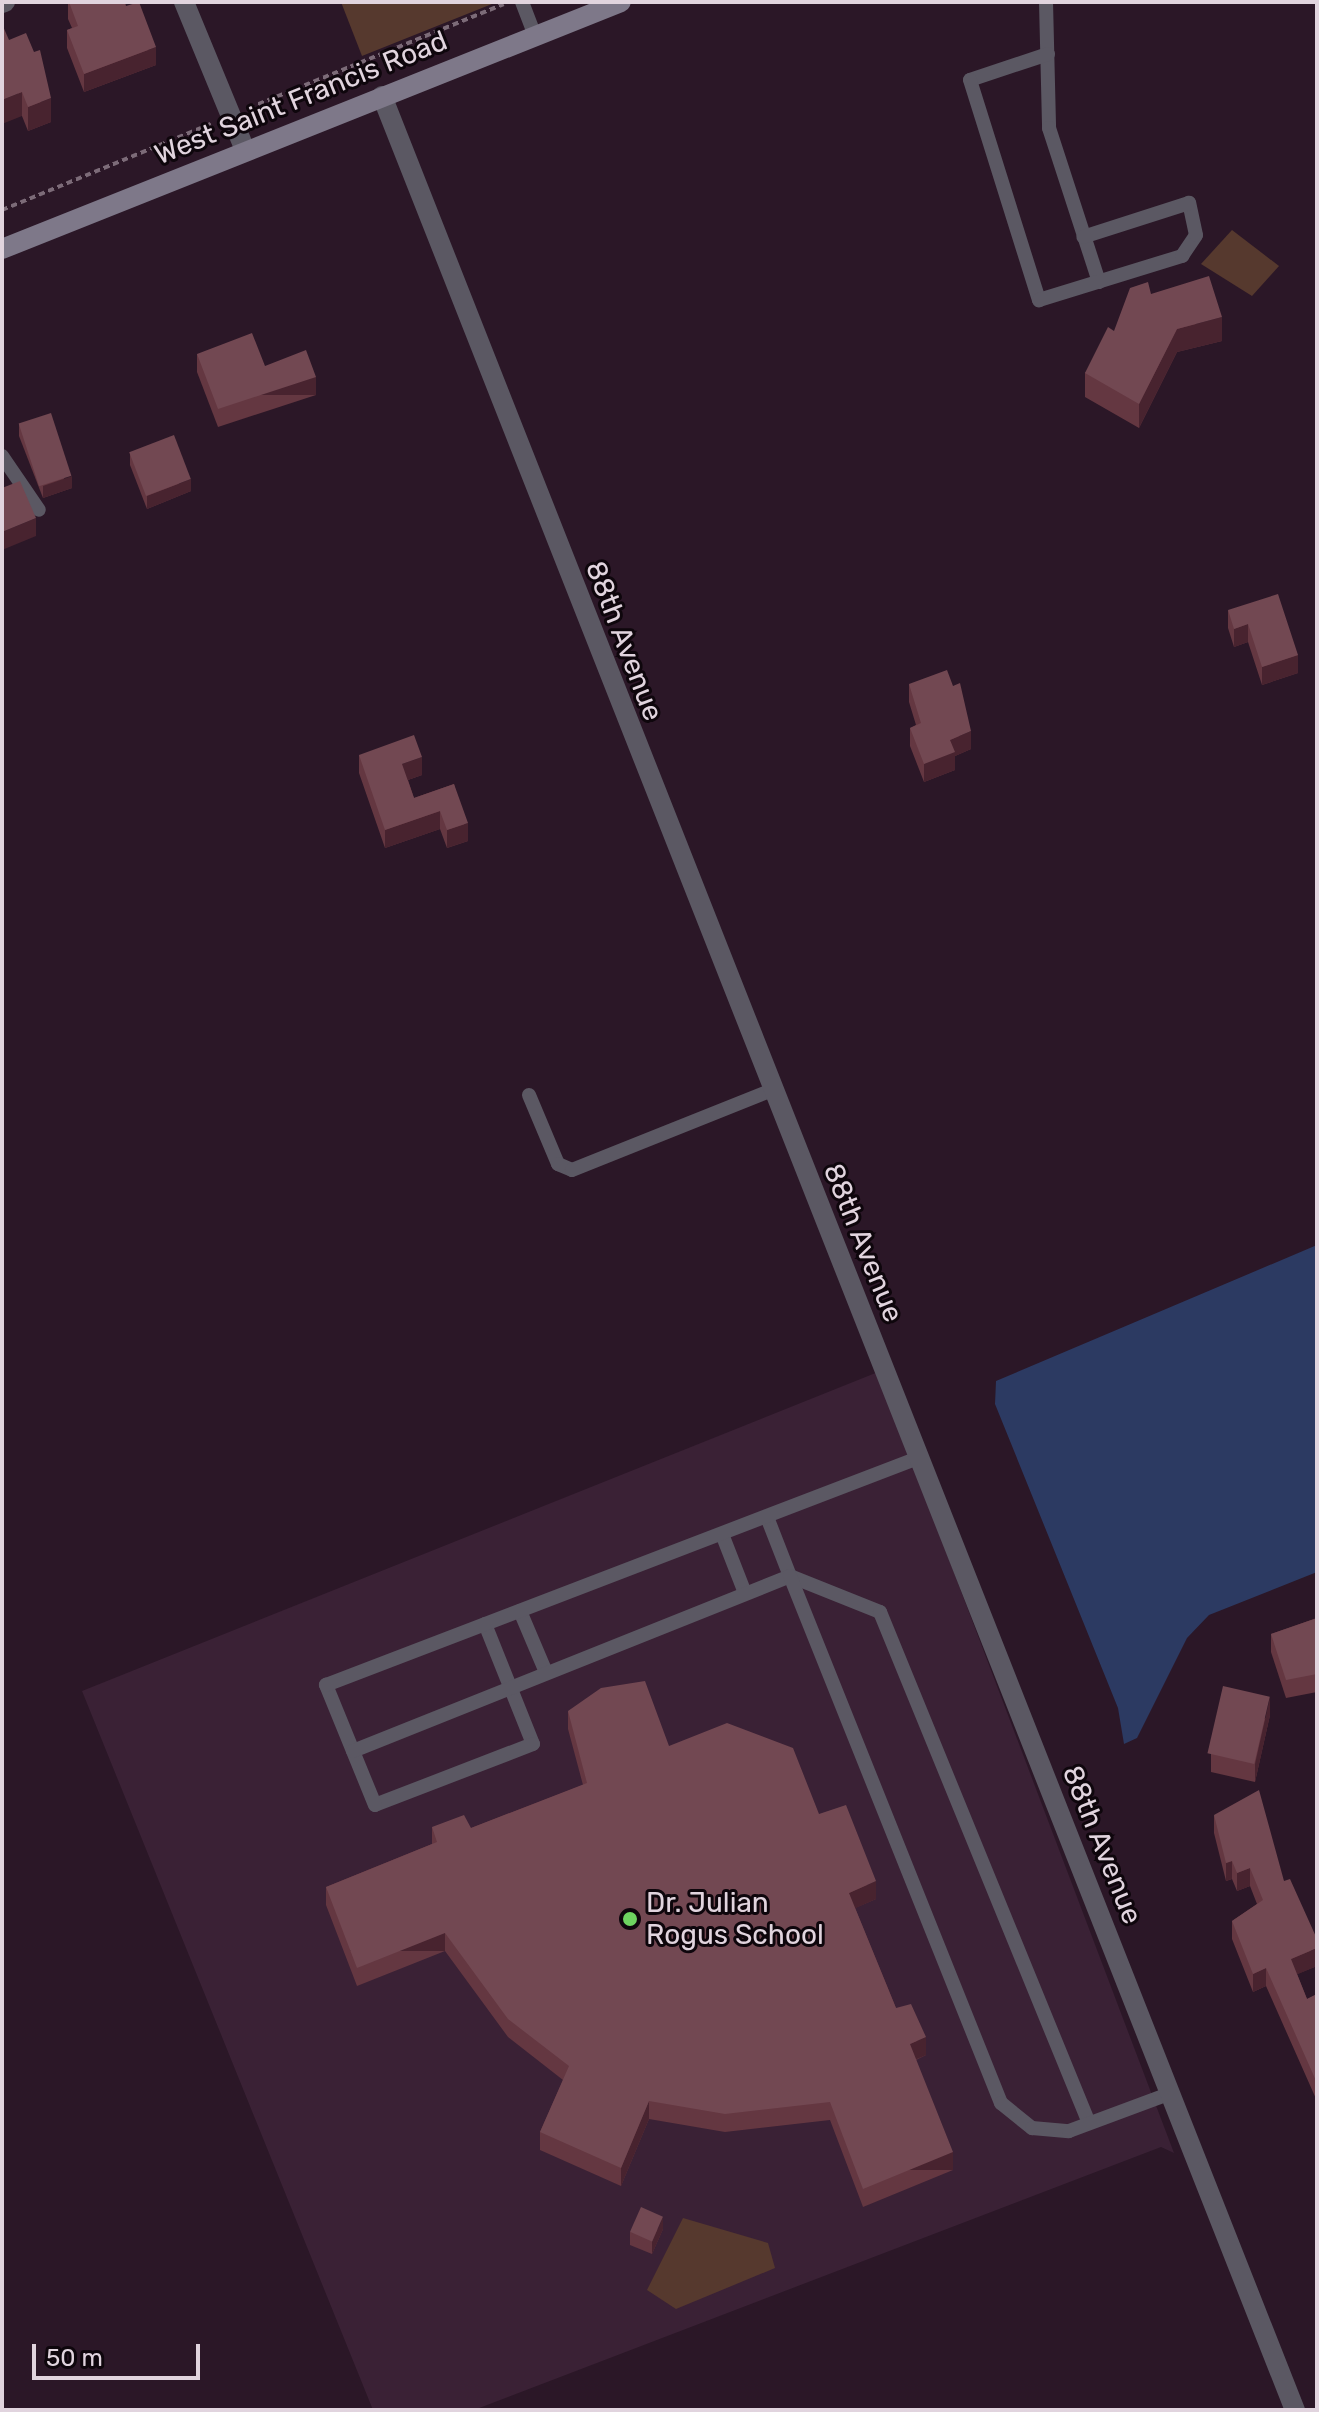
<!DOCTYPE html>
<html>
<head>
<meta charset="utf-8">
<style>
  body { margin:0 }
  #map { position:relative; width:1319px; height:2412px; overflow:hidden; background:#2b1727; font-family:Rubik,sans-serif }
  div>[style] { position:absolute }
  .built>* { inset:0; background:#3a2135 }
  .green>* { inset:0; background:#56392e }
  .water>* { inset:0; background:#2c3a62 }
  .path>* { height:4px; margin-top:-2px; transform-origin:0; background:repeating-linear-gradient(90deg,#7c6b78 0 6px,transparent 0 10px) }
  .lane>* { height:14px; margin:-7px; padding:0 7px; transform-origin:7px; border-radius:7px; background:#5b5863 }
  .street>* { height:20px; margin:-10px; padding:0 10px; transform-origin:10px; border-radius:10px; background:#5b5863 }
  .secondary>* { height:20px; margin:-10px; padding:0 10px; transform-origin:10px; border-radius:10px; background:#7e7889 }
  .wall>* { inset:0; background:#643741 }
  .shaded-wall>* { inset:0; background:#48232f; transform-origin:0 0 }
  .building>* { inset:0; background:#724852; transform-origin:0 0 }
  .dots>* { width:22px; height:22px; translate:-50% -50%; box-sizing:border-box; border:4px solid #0e060c; border-radius:50% }
  span { translate:-50% -50%; white-space:nowrap; text-align:center; line-height:1.15; -webkit-text-stroke:6px #0e060c; paint-order:stroke }
  .street-label { font-size:28px; color:#e1d4de }
  .poi-label { font-size:28px; color:#e1d4de }
  .left { translate:0 -50%; text-align:left }
  .frame { position:absolute; inset:0; border:4px solid #e1d4de; pointer-events:none }
  .scale { position:absolute; left:32px; top:2344px; width:168px; height:36px; box-sizing:border-box; border:4px solid #e1d4de; border-top:0; padding-left:10px; font-size:24px; line-height:28px; white-space:nowrap; color:#e1d4de; -webkit-text-stroke:6px #0e060c; paint-order:stroke }
</style>
</head>
<body>
<div id="map">
  <div class="built">
    <i style="clip-path:polygon(878px 1372px,1174px 2153px,1161px 2147px,474px 2410px,373px 2410px,82px 1691px)"></i>
  </div>
  <div class="green">
    <i style="clip-path:polygon(341px 2px,497px 2px,362px 56px)"></i>
    <i style="clip-path:polygon(1232px 230px,1279px 266px,1252px 296px,1201px 264px)"></i>
    <i style="clip-path:polygon(683px 2218px,768px 2243px,775px 2268px,676px 2309px,647px 2290px)"></i>
  </div>
  <div class="water">
    <i style="clip-path:polygon(1317px 1245px,1317px 1572px,1209px 1615px,1187px 1638px,1137px 1738px,1124px 1744px,1118px 1708px,995px 1404px,996px 1381px)"></i>
  </div>
  <div class="path">
    <i style="left:249px;top:108px;width:275px;rotate:-22.2deg"></i>
    <i style="left:2px;top:210px;width:226px;rotate:-22.4deg"></i>
  </div>
  <div class="lane">
    <i style="left:522px;top:2px;width:36px;rotate:69deg"></i>
    <i style="left:1046px;top:2px;width:126px;rotate:88.6deg"></i>
    <i style="left:1049px;top:128px;width:162px;rotate:72deg"></i>
    <i style="left:1048px;top:54px;width:82px;rotate:161.6deg"></i>
    <i style="left:970px;top:80px;width:231px;rotate:72.6deg"></i>
    <i style="left:1039px;top:300px;width:150px;rotate:-17.1deg"></i>
    <i style="left:1182px;top:256px;width:25px;rotate:-56deg"></i>
    <i style="left:1196px;top:235px;width:33px;rotate:-102deg"></i>
    <i style="left:1189px;top:203px;width:111px;rotate:162.2deg"></i>
    <i style="left:2px;top:456px;width:65px;rotate:55.6deg"></i>
    <i style="left:529px;top:1095px;width:75px;rotate:67.2deg"></i>
    <i style="left:558px;top:1164px;width:15px;rotate:23deg"></i>
    <i style="left:572px;top:1170px;width:215px;rotate:-21.8deg"></i>
    <i style="left:767px;top:1517px;width:63px;rotate:68.7deg"></i>
    <i style="left:790px;top:1576px;width:97px;rotate:21.8deg"></i>
    <i style="left:880px;top:1612px;width:552px;rotate:67.76deg"></i>
    <i style="left:722px;top:1534px;width:63px;rotate:68.7deg"></i>
    <i style="left:520px;top:1611px;width:64px;rotate:67deg"></i>
    <i style="left:485px;top:1624px;width:129px;rotate:68.2deg"></i>
    <i style="left:533px;top:1744px;width:169px;rotate:158.9deg"></i>
    <i style="left:375px;top:1805px;width:130px;rotate:-112.2deg"></i>
    <i style="left:326px;top:1685px;width:634px;rotate:-20.98deg"></i>
    <i style="left:353px;top:1751px;width:471px;rotate:-21.8deg"></i>
    <i style="left:790px;top:1576px;width:568px;rotate:68.18deg"></i>
    <i style="left:1001px;top:2103px;width:40px;rotate:39deg"></i>
    <i style="left:1032px;top:2128px;width:37px;rotate:5deg"></i>
    <i style="left:1069px;top:2131px;width:109px;rotate:-20.4deg"></i>
  </div>
  <div class="street">
    <i style="left:184px;top:2px;width:160px;rotate:67.6deg"></i>
    <i style="left:2px;top:3px;width:3px;rotate:-18deg"></i>
    <i style="left:382px;top:96px;width:2488px;rotate:68.47deg"></i>
  </div>
  <div class="secondary">
    <i style="left:2px;top:249px;width:666px;rotate:-21.75deg"></i>
  </div>
  <div class="wall">
    <i style="clip-path:polygon(68px 2px,126px 6px,156px 65px,84px 92px,67px 48px,67px 30px,72px 28px,68px 19px)"></i>
    <i style="clip-path:polygon(9px 40px,51px 122px,28px 131px,22px 116px)"></i>
    <i style="clip-path:polygon(1151px 294px,1222px 341px,1177px 352px,1139px 428px,1085px 397px,1085px 373px)"></i>
    <i style="clip-path:polygon(197px 354px,265px 366px,316px 395px,218px 427px,197px 372px)"></i>
    <i style="clip-path:polygon(19px 424px,72px 488px,43px 498px,19px 436px)"></i>
    <i style="clip-path:polygon(130px 453px,191px 491px,147px 509px,130px 465px)"></i>
    <i style="clip-path:polygon(1228px 610px,1298px 655px,1298px 673px,1262px 685px,1248px 642px,1234px 647px,1228px 628px)"></i>
    <i style="clip-path:polygon(909px 684px,971px 749px,955px 756px,955px 770px,924px 782px,910px 746px,910px 728px,916px 725px,909px 702px)"></i>
    <i style="clip-path:polygon(359px 755px,422px 775px,408px 780px,414px 798px,454px 784px,468px 841px,447px 848px,440px 829px,385px 848px,359px 773px)"></i>
    <i style="clip-path:polygon(1317px 1618px,1317px 1692px,1286px 1698px,1271px 1652px,1271px 1634px)"></i>
    <i style="clip-path:polygon(568px 1711px,669px 1746px,819px 1814px,876px 1899px,855px 1908px,896px 2008px,926px 2055px,916px 2060px,953px 2170px,863px 2207px,830px 2120px,725px 2132px,649px 2119px,621px 2186px,540px 2150px,540px 2132px,563px 2080px,508px 2037px,445px 1951px,357px 1986px,326px 1905px,326px 1887px,432px 1844px,432px 1827px,471px 1828px,583px 1785px,568px 1729px)"></i>
    <i style="clip-path:polygon(1270px 1715px,1255px 1782px,1211px 1772px,1211px 1754px)"></i>
    <i style="clip-path:polygon(1214px 1815px,1284px 1881px,1317px 1966px,1297px 1974px,1307px 1999px,1317px 1994px,1317px 2101px,1266px 1986px,1253px 1992px,1232px 1939px,1232px 1921px,1257px 1904px,1250px 1886px,1237px 1891px,1232px 1879px,1226px 1881px,1214px 1833px)"></i>
    <i style="clip-path:polygon(663px 2229px,652px 2254px,630px 2245px,630px 2232px)"></i>
  </div>
  <div class="shaded-wall">
    <i style="clip-path:polygon(156px 47px,156px 65px,84px 92px,84px 74px)"></i>
    <i style="clip-path:polygon(22px 92px,22px 116px,2px 124px,2px 100px)"></i>
    <i style="clip-path:polygon(51px 98px,51px 122px,28px 131px,28px 107px)"></i>
    <i style="clip-path:polygon(1222px 317px,1222px 341px,1177px 352px,1139px 428px,1139px 404px,1177px 329px)"></i>
    <i style="left:316px;top:377px;width:18px;height:103px;rotate:90deg"></i>
    <i style="clip-path:polygon(72px 476px,72px 488px,43px 498px,43px 486px)"></i>
    <i style="clip-path:polygon(191px 479px,191px 491px,147px 509px,147px 496px)"></i>
    <i style="clip-path:polygon(36px 518px,36px 536px,2px 550px,2px 532px)"></i>
    <i style="clip-path:polygon(1248px 624px,1248px 642px,1234px 647px,1234px 629px)"></i>
    <i style="clip-path:polygon(1298px 655px,1298px 673px,1262px 685px,1262px 667px)"></i>
    <i style="clip-path:polygon(971px 731px,971px 749px,955px 756px,955px 770px,924px 782px,924px 764px,950px 740px)"></i>
    <i style="clip-path:polygon(422px 757px,422px 775px,402px 782px,402px 764px)"></i>
    <i style="clip-path:polygon(440px 811px,440px 829px,385px 848px,385px 830px)"></i>
    <i style="clip-path:polygon(468px 823px,468px 841px,447px 848px,447px 830px)"></i>
    <i style="clip-path:polygon(1270px 1697px,1270px 1715px,1255px 1782px,1255px 1764px)"></i>
    <i style="clip-path:polygon(1232px 1861px,1232px 1879px,1226px 1881px,1226px 1863px)"></i>
    <i style="clip-path:polygon(1250px 1868px,1250px 1886px,1237px 1891px,1237px 1873px)"></i>
    <i style="clip-path:polygon(876px 1881px,876px 1899px,849px 1911px,849px 1893px)"></i>
    <i style="left:445px;top:1933px;width:18px;height:95px;rotate:90deg"></i>
    <i style="clip-path:polygon(1317px 1948px,1317px 1966px,1291px 1977px,1291px 1959px)"></i>
    <i style="clip-path:polygon(1266px 1968px,1266px 1986px,1253px 1992px,1253px 1974px)"></i>
    <i style="clip-path:polygon(926px 2037px,926px 2055px,910px 2062px,910px 2044px)"></i>
    <i style="clip-path:polygon(649px 2101px,649px 2119px,621px 2186px,621px 2168px)"></i>
    <i style="left:953px;top:2152px;width:18px;height:97px;rotate:90deg"></i>
    <i style="clip-path:polygon(663px 2217px,663px 2229px,652px 2254px,652px 2242px)"></i>
  </div>
  <div class="building">
    <i style="clip-path:polygon(69px 2px,125px 2px,126px 6px,139px 2px,156px 47px,84px 74px,67px 30px,78px 26px)"></i>
    <i style="clip-path:polygon(2px 24px,9px 40px,26px 33px,34px 52px,40px 50px,51px 98px,28px 107px,22px 92px,2px 100px)"></i>
    <i style="clip-path:polygon(1209px 276px,1222px 317px,1177px 329px,1139px 404px,1085px 373px,1108px 327px,1114px 331px,1130px 288px,1148px 282px,1151px 294px)"></i>
    <i style="clip-path:polygon(252px 333px,265px 366px,306px 350px,316px 377px,218px 409px,197px 354px)"></i>
    <i style="left:51px;top:413px;width:66px;height:34px;rotate:72deg"></i>
    <i style="left:174px;top:435px;width:47px;height:48px;rotate:69deg"></i>
    <i style="clip-path:polygon(20px 481px,36px 518px,2px 532px,2px 488px)"></i>
    <i style="clip-path:polygon(1278px 594px,1298px 655px,1262px 667px,1248px 624px,1234px 629px,1228px 610px)"></i>
    <i style="clip-path:polygon(947px 670px,953px 686px,960px 683px,971px 731px,950px 740px,955px 752px,924px 764px,910px 728px,921px 723px,909px 684px)"></i>
    <i style="clip-path:polygon(414px 735px,422px 757px,402px 764px,414px 798px,454px 784px,468px 823px,447px 830px,440px 811px,385px 830px,359px 755px)"></i>
    <i style="clip-path:polygon(1317px 1618px,1317px 1674px,1286px 1680px,1271px 1634px)"></i>
    <i style="clip-path:polygon(645px 1681px,669px 1746px,727px 1723px,793px 1748px,819px 1814px,846px 1805px,876px 1881px,849px 1893px,896px 2008px,911px 2004px,926px 2037px,910px 2044px,953px 2152px,863px 2189px,830px 2102px,725px 2114px,649px 2101px,621px 2168px,540px 2132px,569px 2066px,508px 2019px,445px 1933px,357px 1968px,326px 1887px,437px 1842px,432px 1827px,464px 1815px,471px 1828px,587px 1783px,568px 1711px,601px 1688px)"></i>
    <i style="left:1223px;top:1686px;width:48px;height:69px;rotate:13deg"></i>
    <i style="clip-path:polygon(1259px 1790px,1284px 1881px,1290px 1879px,1317px 1939px,1317px 1948px,1291px 1959px,1307px 1999px,1317px 1994px,1317px 2083px,1266px 1968px,1253px 1974px,1232px 1921px,1263px 1900px,1250px 1868px,1237px 1873px,1232px 1861px,1226px 1863px,1214px 1815px)"></i>
    <i style="left:641px;top:2207px;width:24px;height:27px;rotate:24deg"></i>
  </div>
  <div class="dots">
    <i style="left:630px;top:1919px;background:#6ed360"></i>
  </div>
  <div class="street-label">
    <span style="left:301px;top:98px;rotate:-22deg">West Saint Francis Road</span>
    <span style="left:624px;top:641px;rotate:69deg">88th Avenue</span>
    <span style="left:863px;top:1243px;rotate:68deg">88th Avenue</span>
    <span style="left:1102px;top:1845px;rotate:68deg">88th Avenue</span>
  </div>
  <div class="poi-label">
    <span class="left" style="left:646px;top:1919px">Dr. Julian<br>Rogus School</span>
  </div>
  <div class="frame"></div>
  <div class="scale">50 m</div>
</div>
</body>
</html>
